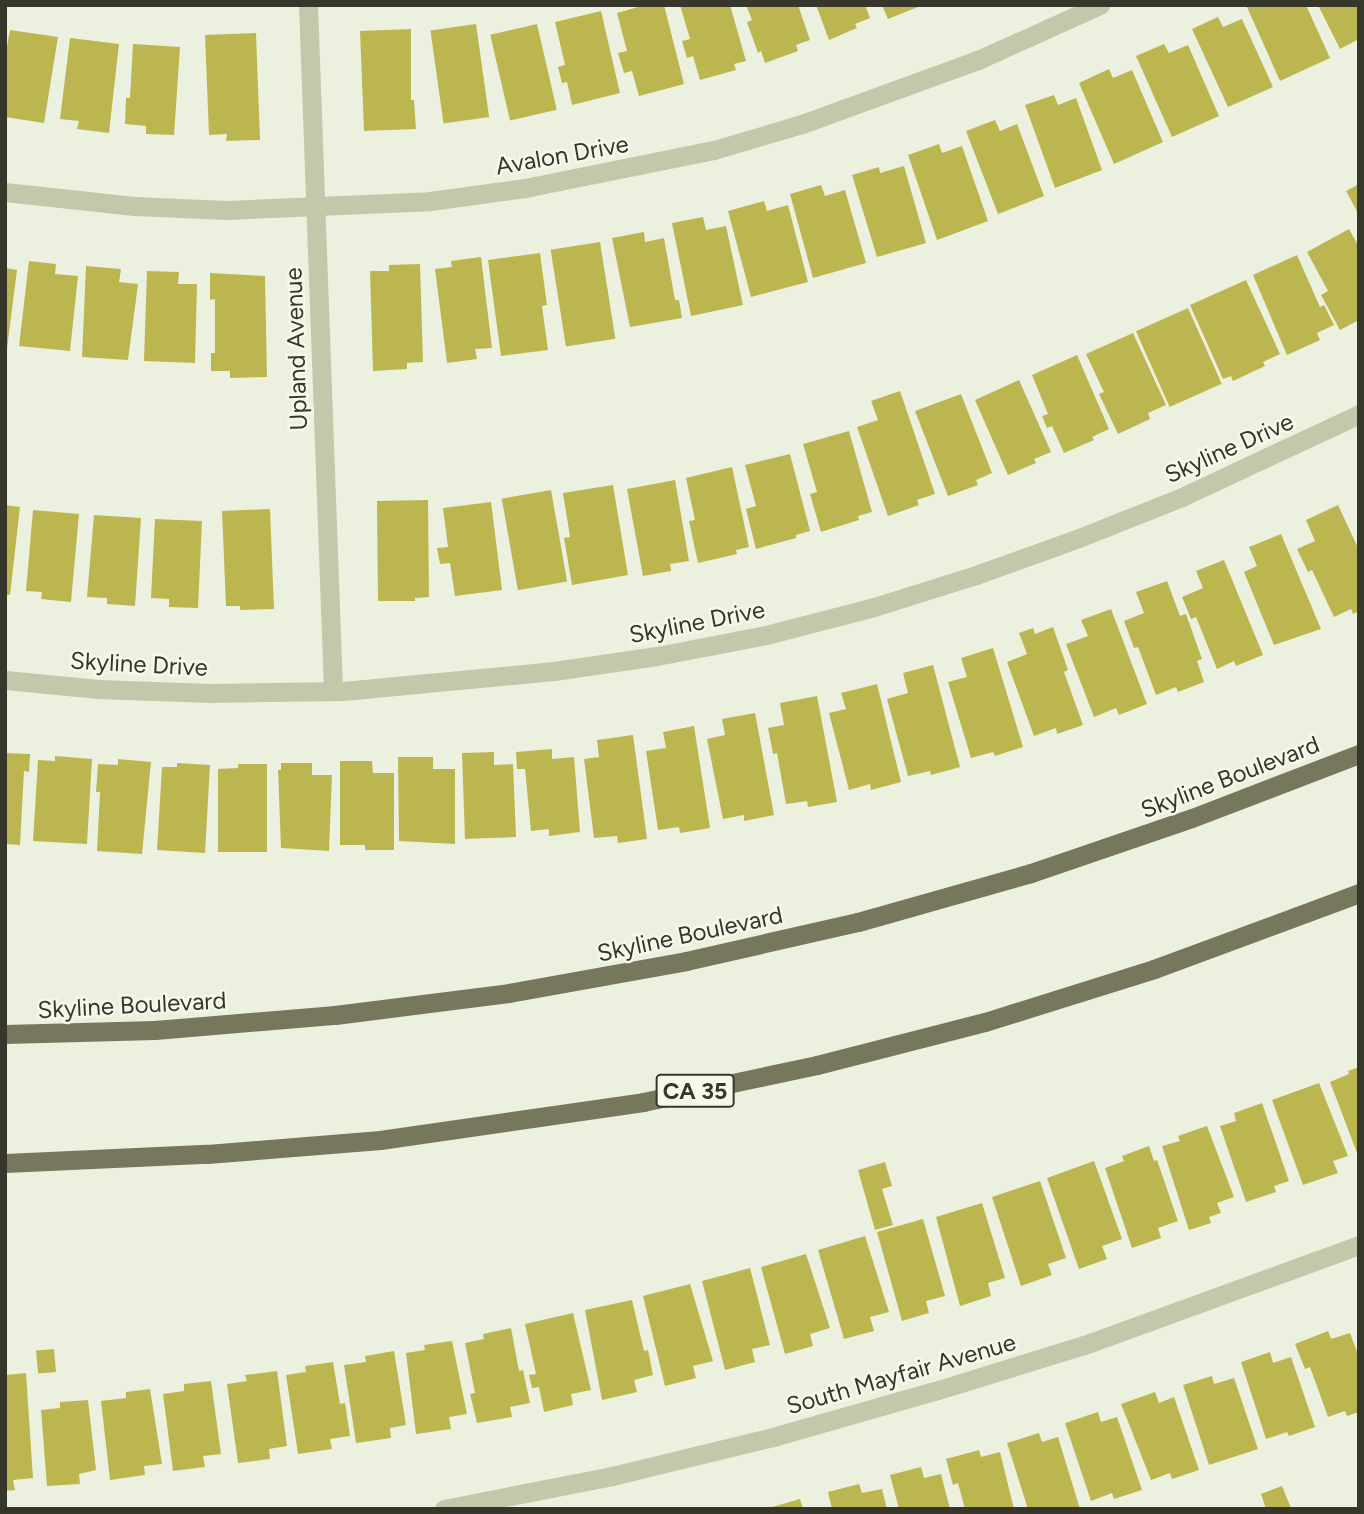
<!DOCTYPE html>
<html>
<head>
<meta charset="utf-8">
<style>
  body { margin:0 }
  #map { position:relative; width:1364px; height:1514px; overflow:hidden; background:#ecf1df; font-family:Figtree,sans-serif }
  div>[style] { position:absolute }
  .building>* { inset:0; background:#bcb651; transform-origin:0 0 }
  .minor>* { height:19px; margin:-9.5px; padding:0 9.5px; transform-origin:9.5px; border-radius:9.5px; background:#c3c8ab }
  .primary>* { height:19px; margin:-9.5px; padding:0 9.5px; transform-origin:9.5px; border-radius:9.5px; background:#76775c }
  span { translate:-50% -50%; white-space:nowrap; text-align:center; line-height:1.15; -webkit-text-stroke:5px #f5f9eb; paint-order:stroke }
  .shield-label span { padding:2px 5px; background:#f5f9eb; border:2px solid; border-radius:5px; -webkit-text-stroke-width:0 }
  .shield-label { font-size:23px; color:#36362a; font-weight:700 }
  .street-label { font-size:24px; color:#36362a }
  .frame { position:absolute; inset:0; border:7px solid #36362a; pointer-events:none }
</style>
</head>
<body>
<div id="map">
  <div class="building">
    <i style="clip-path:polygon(645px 5px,664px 5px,684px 84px,639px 96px,632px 71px,624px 73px,618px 53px,627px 51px,617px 13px)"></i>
    <i style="clip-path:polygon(680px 5px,730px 5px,746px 61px,734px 64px,736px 70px,700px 80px,693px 56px,687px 58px,682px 41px,690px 39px)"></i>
    <i style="clip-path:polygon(746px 5px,798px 5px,810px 40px,796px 45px,798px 51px,765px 63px,761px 51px,758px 53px,747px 22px,752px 20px)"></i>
    <i style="clip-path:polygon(816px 5px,865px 5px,870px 18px,855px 24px,857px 28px,829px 40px)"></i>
    <i style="clip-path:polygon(882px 5px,923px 5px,888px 19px)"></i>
    <i style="clip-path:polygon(1246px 5px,1306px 5px,1330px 58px,1280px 81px)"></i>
    <i style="clip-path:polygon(1318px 5px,1359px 5px,1359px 39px,1340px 49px)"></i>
    <i style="clip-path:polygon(601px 11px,620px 93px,572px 105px,567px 82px,562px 83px,558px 67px,565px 65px,555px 22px)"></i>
    <i style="clip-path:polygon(1218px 17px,1223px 27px,1242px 19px,1273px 87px,1228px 107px,1192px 29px)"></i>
    <i style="left:476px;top:24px;width:94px;height:46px;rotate:82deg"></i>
    <i style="left:537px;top:24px;width:88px;height:48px;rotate:77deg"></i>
    <i style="clip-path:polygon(411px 29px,411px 100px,414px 100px,416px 129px,364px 131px,360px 31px)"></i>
    <i style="clip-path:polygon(10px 30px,58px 37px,44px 123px,5px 117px,5px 57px)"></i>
    <i style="clip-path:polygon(256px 33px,260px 140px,226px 141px,227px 134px,209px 135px,205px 35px)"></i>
    <i style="clip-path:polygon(70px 38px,119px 44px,109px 133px,77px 129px,79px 121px,60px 119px)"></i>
    <i style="clip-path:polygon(133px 44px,180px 47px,174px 135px,146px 134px,146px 126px,125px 124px,126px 98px,130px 98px)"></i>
    <i style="clip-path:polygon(1164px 44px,1169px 53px,1188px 45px,1219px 116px,1172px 137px,1136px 56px)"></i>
    <i style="clip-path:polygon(1109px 69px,1113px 78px,1132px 70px,1163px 142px,1114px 164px,1079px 83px)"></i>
    <i style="clip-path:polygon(1054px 95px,1058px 105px,1076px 98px,1102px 170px,1055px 188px,1025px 105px)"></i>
    <i style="clip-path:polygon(995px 120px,1000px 131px,1017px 124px,1044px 196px,998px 214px,966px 131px)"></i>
    <i style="clip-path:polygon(939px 144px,942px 153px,962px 146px,988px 221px,937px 240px,908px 155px)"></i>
    <i style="clip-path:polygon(904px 166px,926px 243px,877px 257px,852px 175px,879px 167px,880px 173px)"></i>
    <i style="clip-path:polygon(1359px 184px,1359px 215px,1346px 191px)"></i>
    <i style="clip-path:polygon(821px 185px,825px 196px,845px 190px,866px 263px,813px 278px,790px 194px)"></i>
    <i style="clip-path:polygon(764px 201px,767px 211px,788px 205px,808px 282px,751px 297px,728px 211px)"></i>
    <i style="clip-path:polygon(703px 217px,706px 230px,726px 226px,743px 305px,691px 316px,672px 223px)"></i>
    <i style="clip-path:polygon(1349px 229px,1359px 247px,1359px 320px,1340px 330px,1321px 295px,1328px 291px,1307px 252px)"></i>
    <i style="clip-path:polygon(644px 232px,645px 242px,664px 238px,675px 300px,679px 300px,682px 318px,630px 327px,612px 238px)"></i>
    <i style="left:600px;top:242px;width:98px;height:50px;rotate:81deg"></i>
    <i style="clip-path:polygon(540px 253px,547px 305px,542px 306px,548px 350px,501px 356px,488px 260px)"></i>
    <i style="clip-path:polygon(1297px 255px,1320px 307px,1324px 305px,1334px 325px,1317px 333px,1320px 340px,1287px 355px,1253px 275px)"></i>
    <i style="clip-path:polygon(481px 257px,492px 348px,475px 349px,477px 359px,447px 363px,435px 269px,452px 267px,451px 261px)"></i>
    <i style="clip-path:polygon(29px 261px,56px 264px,55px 274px,78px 276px,70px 351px,19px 346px)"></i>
    <i style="clip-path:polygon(420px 264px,423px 362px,407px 363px,407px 369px,373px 371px,370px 271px,389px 271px,389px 265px)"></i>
    <i style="clip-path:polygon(86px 266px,121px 269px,119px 282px,138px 284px,128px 360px,82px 357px)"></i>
    <i style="clip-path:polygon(5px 268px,17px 270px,7px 349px,5px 349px)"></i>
    <i style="clip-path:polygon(147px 271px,179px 272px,178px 284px,197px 284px,195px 363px,144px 361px)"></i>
    <i style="clip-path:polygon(210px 273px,265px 276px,267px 377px,230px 378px,230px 371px,211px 371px,211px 353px,215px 353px,215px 299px,210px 300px)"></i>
    <i style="clip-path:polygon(1246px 280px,1280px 354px,1263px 362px,1265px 366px,1233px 381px,1231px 376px,1223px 379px,1190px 305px)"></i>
    <i style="left:1188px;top:308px;width:83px;height:57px;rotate:66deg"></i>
    <i style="clip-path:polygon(1133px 333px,1166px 405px,1148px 413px,1150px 419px,1118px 434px,1099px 394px,1104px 392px,1086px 354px)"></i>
    <i style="clip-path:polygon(1077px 355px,1109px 429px,1092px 437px,1094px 440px,1064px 453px,1052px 426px,1047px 428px,1042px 416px,1048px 414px,1032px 375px)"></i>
    <i style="clip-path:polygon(1019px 380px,1051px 452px,1034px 459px,1036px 463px,1008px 475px,975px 400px)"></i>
    <i style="clip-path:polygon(900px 391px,935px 494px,917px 500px,919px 505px,888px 516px,857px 427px,878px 420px,871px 401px)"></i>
    <i style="clip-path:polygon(961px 394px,992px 473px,976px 480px,978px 485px,948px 496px,915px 411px)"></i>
    <i style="clip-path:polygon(849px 431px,872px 512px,858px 516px,859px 520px,821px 532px,810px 494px,817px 492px,803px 444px)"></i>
    <i style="clip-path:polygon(790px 454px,810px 531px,796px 535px,796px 538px,756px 549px,746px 509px,756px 506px,745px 465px)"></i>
    <i style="clip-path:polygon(732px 467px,749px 547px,736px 550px,737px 554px,698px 563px,689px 521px,695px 520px,686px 478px)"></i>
    <i style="clip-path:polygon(675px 480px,689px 561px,670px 564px,671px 571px,643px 576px,627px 489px)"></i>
    <i style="clip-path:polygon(613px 485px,628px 575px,572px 585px,564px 538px,570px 537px,563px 493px)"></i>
    <i style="left:551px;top:490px;width:93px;height:50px;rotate:80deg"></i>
    <i style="clip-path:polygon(428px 500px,429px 597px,415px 598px,415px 601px,378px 601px,377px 501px)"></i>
    <i style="clip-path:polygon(491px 502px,502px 590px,455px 596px,450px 563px,440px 564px,437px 548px,448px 547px,443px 508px)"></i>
    <i style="clip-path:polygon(5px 505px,20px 507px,10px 595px,5px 595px)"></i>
    <i style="clip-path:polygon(1338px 505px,1359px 550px,1359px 611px,1353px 614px,1351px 609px,1334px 617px,1312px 570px,1308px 572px,1297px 549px,1315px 541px,1306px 520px)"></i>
    <i style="clip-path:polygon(270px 509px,274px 609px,240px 610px,240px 606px,226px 606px,222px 511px)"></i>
    <i style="clip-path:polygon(33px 510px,79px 514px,71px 602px,41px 599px,42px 592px,26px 591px)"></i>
    <i style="clip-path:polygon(94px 515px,141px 518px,135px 606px,107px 604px,107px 598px,87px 597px)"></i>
    <i style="clip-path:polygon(155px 519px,202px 521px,198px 608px,169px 607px,169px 599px,151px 598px)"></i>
    <i style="clip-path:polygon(1281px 534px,1321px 629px,1274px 645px,1244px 572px,1257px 566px,1249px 547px)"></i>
    <i style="clip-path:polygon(1224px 560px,1263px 655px,1236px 666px,1234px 661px,1217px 669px,1196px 617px,1191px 619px,1182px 597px,1203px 588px,1196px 571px)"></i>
    <i style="clip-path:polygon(1167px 581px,1180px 616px,1186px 614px,1202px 659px,1197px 661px,1204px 682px,1178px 692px,1176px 687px,1156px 695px,1138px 647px,1134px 648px,1124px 621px,1144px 613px,1136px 592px)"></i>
    <i style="clip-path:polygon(1111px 609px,1147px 704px,1119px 715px,1116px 708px,1094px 717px,1066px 644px,1088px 636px,1081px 620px)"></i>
    <i style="clip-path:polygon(1053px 627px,1068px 670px,1064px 672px,1083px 725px,1057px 734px,1056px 728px,1034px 736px,1007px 662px,1027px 654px,1019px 633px,1033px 628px,1035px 634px)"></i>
    <i style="clip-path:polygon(993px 648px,1023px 747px,995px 756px,993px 752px,971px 758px,948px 682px,967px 677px,961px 658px)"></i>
    <i style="clip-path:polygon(933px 665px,960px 767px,931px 775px,930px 771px,908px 776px,887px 699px,908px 693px,903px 673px)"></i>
    <i style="clip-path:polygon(877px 684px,901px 782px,871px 790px,870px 784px,849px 790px,829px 713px,846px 709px,841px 693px)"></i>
    <i style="clip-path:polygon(817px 696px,837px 802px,808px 807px,807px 801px,786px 804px,777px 753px,773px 754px,768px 728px,784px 725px,780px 703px)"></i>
    <i style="clip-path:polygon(755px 713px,774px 815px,744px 821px,744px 815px,723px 819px,707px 739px,725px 735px,722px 719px)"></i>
    <i style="clip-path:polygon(694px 726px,710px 828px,680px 833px,679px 827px,658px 830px,646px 751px,666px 748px,663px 732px)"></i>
    <i style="clip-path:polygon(633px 735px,647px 839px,618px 843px,617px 836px,594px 838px,584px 759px,599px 757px,597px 740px)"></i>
    <i style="clip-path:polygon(552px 749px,552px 759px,574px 757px,580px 832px,549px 836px,549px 829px,531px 831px,525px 769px,517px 769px,516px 752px)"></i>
    <i style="clip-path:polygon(494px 752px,494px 765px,513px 764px,516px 837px,465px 839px,462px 753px)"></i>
    <i style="clip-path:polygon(5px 753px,30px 754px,29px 772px,24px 771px,20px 845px,5px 844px)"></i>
    <i style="clip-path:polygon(55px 756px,92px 759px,87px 844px,33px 841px,38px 760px,55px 761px)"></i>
    <i style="clip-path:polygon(398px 757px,433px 757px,433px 769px,455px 769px,455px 844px,399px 841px)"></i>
    <i style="clip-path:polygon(118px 759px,151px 762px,142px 854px,97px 851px,100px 792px,96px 792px,98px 764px,118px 765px)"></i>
    <i style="clip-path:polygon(340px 761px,372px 761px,373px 773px,394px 773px,394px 850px,365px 850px,365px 845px,340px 845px)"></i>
    <i style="clip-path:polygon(177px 763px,210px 765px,205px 853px,157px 850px,162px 767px,177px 767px)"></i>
    <i style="clip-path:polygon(281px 763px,312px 763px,312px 775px,332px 775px,329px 851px,281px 848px,278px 770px,281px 770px)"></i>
    <i style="clip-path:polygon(238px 764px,267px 764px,267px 852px,218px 852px,218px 769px,238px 768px)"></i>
    <i style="clip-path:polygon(1359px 1067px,1359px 1158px,1330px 1082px,1349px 1074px,1348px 1071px)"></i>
    <i style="clip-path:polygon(1319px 1083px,1348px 1156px,1333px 1161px,1338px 1173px,1303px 1185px,1272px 1100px)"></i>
    <i style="clip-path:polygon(1262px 1103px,1289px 1181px,1274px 1186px,1276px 1192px,1246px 1202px,1220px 1126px,1236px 1121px,1234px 1113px)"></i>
    <i style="clip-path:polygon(1207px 1126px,1234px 1197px,1217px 1203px,1221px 1213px,1209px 1217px,1211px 1223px,1189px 1230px,1162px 1146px,1180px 1141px,1178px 1136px)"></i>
    <i style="clip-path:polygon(1149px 1146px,1154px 1161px,1157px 1160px,1178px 1221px,1158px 1228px,1161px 1238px,1132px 1248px,1105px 1168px,1124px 1161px,1122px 1156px)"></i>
    <i style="clip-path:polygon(1094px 1161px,1122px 1239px,1102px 1246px,1107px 1259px,1079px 1269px,1047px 1178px)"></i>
    <i style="clip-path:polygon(885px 1162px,892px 1186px,882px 1189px,893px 1225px,875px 1230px,858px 1170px)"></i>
    <i style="clip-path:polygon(1040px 1181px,1066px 1258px,1048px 1264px,1052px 1275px,1021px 1286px,992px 1197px)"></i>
    <i style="clip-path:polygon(982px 1203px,1005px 1278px,988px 1283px,991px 1296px,960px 1306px,936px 1217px)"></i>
    <i style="clip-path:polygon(923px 1219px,945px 1296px,926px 1301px,929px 1313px,902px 1321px,877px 1232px)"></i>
    <i style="clip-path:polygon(865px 1236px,889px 1312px,870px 1317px,874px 1331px,844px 1339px,818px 1250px)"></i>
    <i style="clip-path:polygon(806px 1254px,830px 1328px,810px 1334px,813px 1346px,785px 1354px,761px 1267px)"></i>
    <i style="clip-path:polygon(750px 1268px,770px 1345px,752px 1349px,755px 1362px,725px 1370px,702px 1281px)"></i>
    <i style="clip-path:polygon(690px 1284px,713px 1361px,693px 1366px,696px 1378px,665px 1386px,643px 1296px)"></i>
    <i style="clip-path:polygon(632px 1300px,644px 1351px,648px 1350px,653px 1375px,634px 1380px,637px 1392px,602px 1400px,585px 1310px)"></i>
    <i style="clip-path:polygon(573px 1313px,591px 1390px,571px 1394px,573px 1405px,544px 1412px,539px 1387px,532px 1388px,529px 1375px,536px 1374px,525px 1324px)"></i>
    <i style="clip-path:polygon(511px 1328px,519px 1371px,523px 1370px,530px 1403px,510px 1407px,512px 1417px,477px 1423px,470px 1394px,475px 1393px,465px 1343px,484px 1339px,483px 1334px)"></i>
    <i style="clip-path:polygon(1328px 1331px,1331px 1339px,1350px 1333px,1359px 1357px,1359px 1412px,1347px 1416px,1345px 1411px,1328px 1417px,1310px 1367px,1305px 1369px,1295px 1344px)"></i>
    <i style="clip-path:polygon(452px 1341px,467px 1414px,449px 1417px,451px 1429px,416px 1434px,406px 1353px,425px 1350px,424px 1345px)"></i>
    <i style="left:54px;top:1349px;width:23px;height:18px;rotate:85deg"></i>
    <i style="clip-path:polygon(394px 1351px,406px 1425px,390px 1428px,391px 1438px,356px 1443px,344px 1365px,366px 1362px,365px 1356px)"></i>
    <i style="clip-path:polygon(1270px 1352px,1273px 1363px,1291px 1357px,1315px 1427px,1289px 1436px,1287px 1432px,1266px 1439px,1241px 1362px)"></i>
    <i style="clip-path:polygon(333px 1362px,340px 1404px,345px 1403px,350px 1436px,330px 1439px,332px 1449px,298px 1454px,286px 1375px,306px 1372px,305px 1366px)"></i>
    <i style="clip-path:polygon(277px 1371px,287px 1446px,269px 1449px,270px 1459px,238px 1463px,227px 1384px,247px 1381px,245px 1375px)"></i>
    <i style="clip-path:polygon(26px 1373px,33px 1478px,13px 1480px,15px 1490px,5px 1491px,5px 1375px)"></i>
    <i style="clip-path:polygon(1212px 1376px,1214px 1384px,1234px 1378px,1258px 1449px,1209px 1465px,1183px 1385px)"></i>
    <i style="clip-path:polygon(211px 1381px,221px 1454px,203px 1456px,205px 1467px,173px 1471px,163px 1394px,184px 1391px,184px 1384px)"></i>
    <i style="clip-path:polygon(150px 1389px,162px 1464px,144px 1466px,145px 1475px,110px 1480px,101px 1401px,126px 1398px,126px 1392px)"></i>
    <i style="clip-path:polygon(1155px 1392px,1159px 1403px,1174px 1397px,1199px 1470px,1172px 1479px,1170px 1473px,1151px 1480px,1121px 1404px)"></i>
    <i style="clip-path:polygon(88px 1400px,96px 1470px,79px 1474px,80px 1484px,47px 1486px,41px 1410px,60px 1408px,60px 1402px)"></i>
    <i style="clip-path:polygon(1098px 1412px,1101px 1422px,1117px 1417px,1142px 1490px,1114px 1499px,1112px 1493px,1091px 1501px,1065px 1423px)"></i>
    <i style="clip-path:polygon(1039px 1433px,1042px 1442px,1058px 1437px,1080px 1509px,1028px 1509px,1007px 1443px)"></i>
    <i style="clip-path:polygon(979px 1450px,981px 1457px,1000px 1452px,1014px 1509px,965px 1509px,958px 1483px,953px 1485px,946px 1459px)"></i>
    <i style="clip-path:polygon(921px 1467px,924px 1478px,941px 1474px,950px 1509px,899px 1509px,890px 1475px)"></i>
    <i style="clip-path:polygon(859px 1484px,862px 1493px,882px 1489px,887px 1509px,832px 1509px,828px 1492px)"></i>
    <i style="clip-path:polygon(1282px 1486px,1291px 1508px,1266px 1509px,1261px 1494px)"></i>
    <i style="clip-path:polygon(800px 1499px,803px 1509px,769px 1509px,769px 1508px)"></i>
  </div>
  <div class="minor">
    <i style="left:308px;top:5px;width:686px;rotate:87.91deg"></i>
    <i style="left:5px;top:192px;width:130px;rotate:6.2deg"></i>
    <i style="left:134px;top:206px;width:93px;rotate:2.5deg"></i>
    <i style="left:227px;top:210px;width:203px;rotate:-2.5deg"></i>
    <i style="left:430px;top:201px;width:96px;rotate:-7.8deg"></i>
    <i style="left:525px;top:188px;width:193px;rotate:-11.4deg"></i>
    <i style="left:714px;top:150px;width:92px;rotate:-16.5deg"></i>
    <i style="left:802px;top:124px;width:187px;rotate:-20deg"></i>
    <i style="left:978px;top:60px;width:134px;rotate:-24.3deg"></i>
    <i style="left:5px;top:680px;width:94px;rotate:5.5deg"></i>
    <i style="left:99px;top:689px;width:111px;rotate:2.1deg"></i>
    <i style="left:210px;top:693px;width:133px;rotate:-0.9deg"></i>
    <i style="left:343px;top:691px;width:212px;rotate:-5.4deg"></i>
    <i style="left:554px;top:671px;width:104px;rotate:-8.3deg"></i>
    <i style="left:657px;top:656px;width:111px;rotate:-10.9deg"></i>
    <i style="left:766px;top:635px;width:112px;rotate:-14.5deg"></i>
    <i style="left:874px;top:607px;width:107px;rotate:-17.4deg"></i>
    <i style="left:976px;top:575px;width:109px;rotate:-19.8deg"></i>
    <i style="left:1079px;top:538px;width:111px;rotate:-21.7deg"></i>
    <i style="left:1182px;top:497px;width:195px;rotate:-25.1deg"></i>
    <i style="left:444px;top:1509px;width:171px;rotate:-11.1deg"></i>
    <i style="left:612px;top:1476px;width:166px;rotate:-13.6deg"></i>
    <i style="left:773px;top:1437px;width:168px;rotate:-15.9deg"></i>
    <i style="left:935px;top:1391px;width:162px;rotate:-17.2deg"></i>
    <i style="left:1090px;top:1343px;width:286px;rotate:-20deg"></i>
  </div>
  <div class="primary">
    <i style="left:5px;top:1034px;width:150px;rotate:-1.5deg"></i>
    <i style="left:155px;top:1030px;width:181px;rotate:-4.8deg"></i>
    <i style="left:335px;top:1015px;width:175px;rotate:-7.2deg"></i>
    <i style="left:509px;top:993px;width:180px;rotate:-10.2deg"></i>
    <i style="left:686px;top:961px;width:176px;rotate:-12.8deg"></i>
    <i style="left:858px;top:922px;width:180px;rotate:-15.8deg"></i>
    <i style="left:1031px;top:873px;width:170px;rotate:-18.9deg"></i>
    <i style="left:1192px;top:818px;width:179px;rotate:-21deg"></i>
    <i style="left:5px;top:1163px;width:202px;rotate:-2.6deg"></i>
    <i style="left:207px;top:1154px;width:174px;rotate:-4.6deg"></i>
    <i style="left:380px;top:1140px;width:266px;rotate:-8.2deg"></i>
    <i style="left:643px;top:1102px;width:178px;rotate:-12deg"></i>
    <i style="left:817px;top:1065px;width:173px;rotate:-14.4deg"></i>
    <i style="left:985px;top:1022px;width:177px;rotate:-17.4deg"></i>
    <i style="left:1154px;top:969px;width:219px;rotate:-20.3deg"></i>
  </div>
  <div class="shield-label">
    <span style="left:695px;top:1091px">CA 35</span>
  </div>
  <div class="street-label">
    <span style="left:562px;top:155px;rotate:-10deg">Avalon Drive</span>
    <span style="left:296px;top:349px;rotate:-92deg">Upland Avenue</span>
    <span style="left:1229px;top:448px;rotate:-24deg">Skyline Drive</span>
    <span style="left:697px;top:622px;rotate:-11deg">Skyline Drive</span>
    <span style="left:139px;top:664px;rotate:3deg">Skyline Drive</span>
    <span style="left:1230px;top:777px;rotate:-21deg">Skyline Boulevard</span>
    <span style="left:690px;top:934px;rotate:-12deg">Skyline Boulevard</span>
    <span style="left:132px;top:1005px;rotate:-3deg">Skyline Boulevard</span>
    <span style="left:901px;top:1374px;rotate:-16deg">South Mayfair Avenue</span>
  </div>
  <div class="frame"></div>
</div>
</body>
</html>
